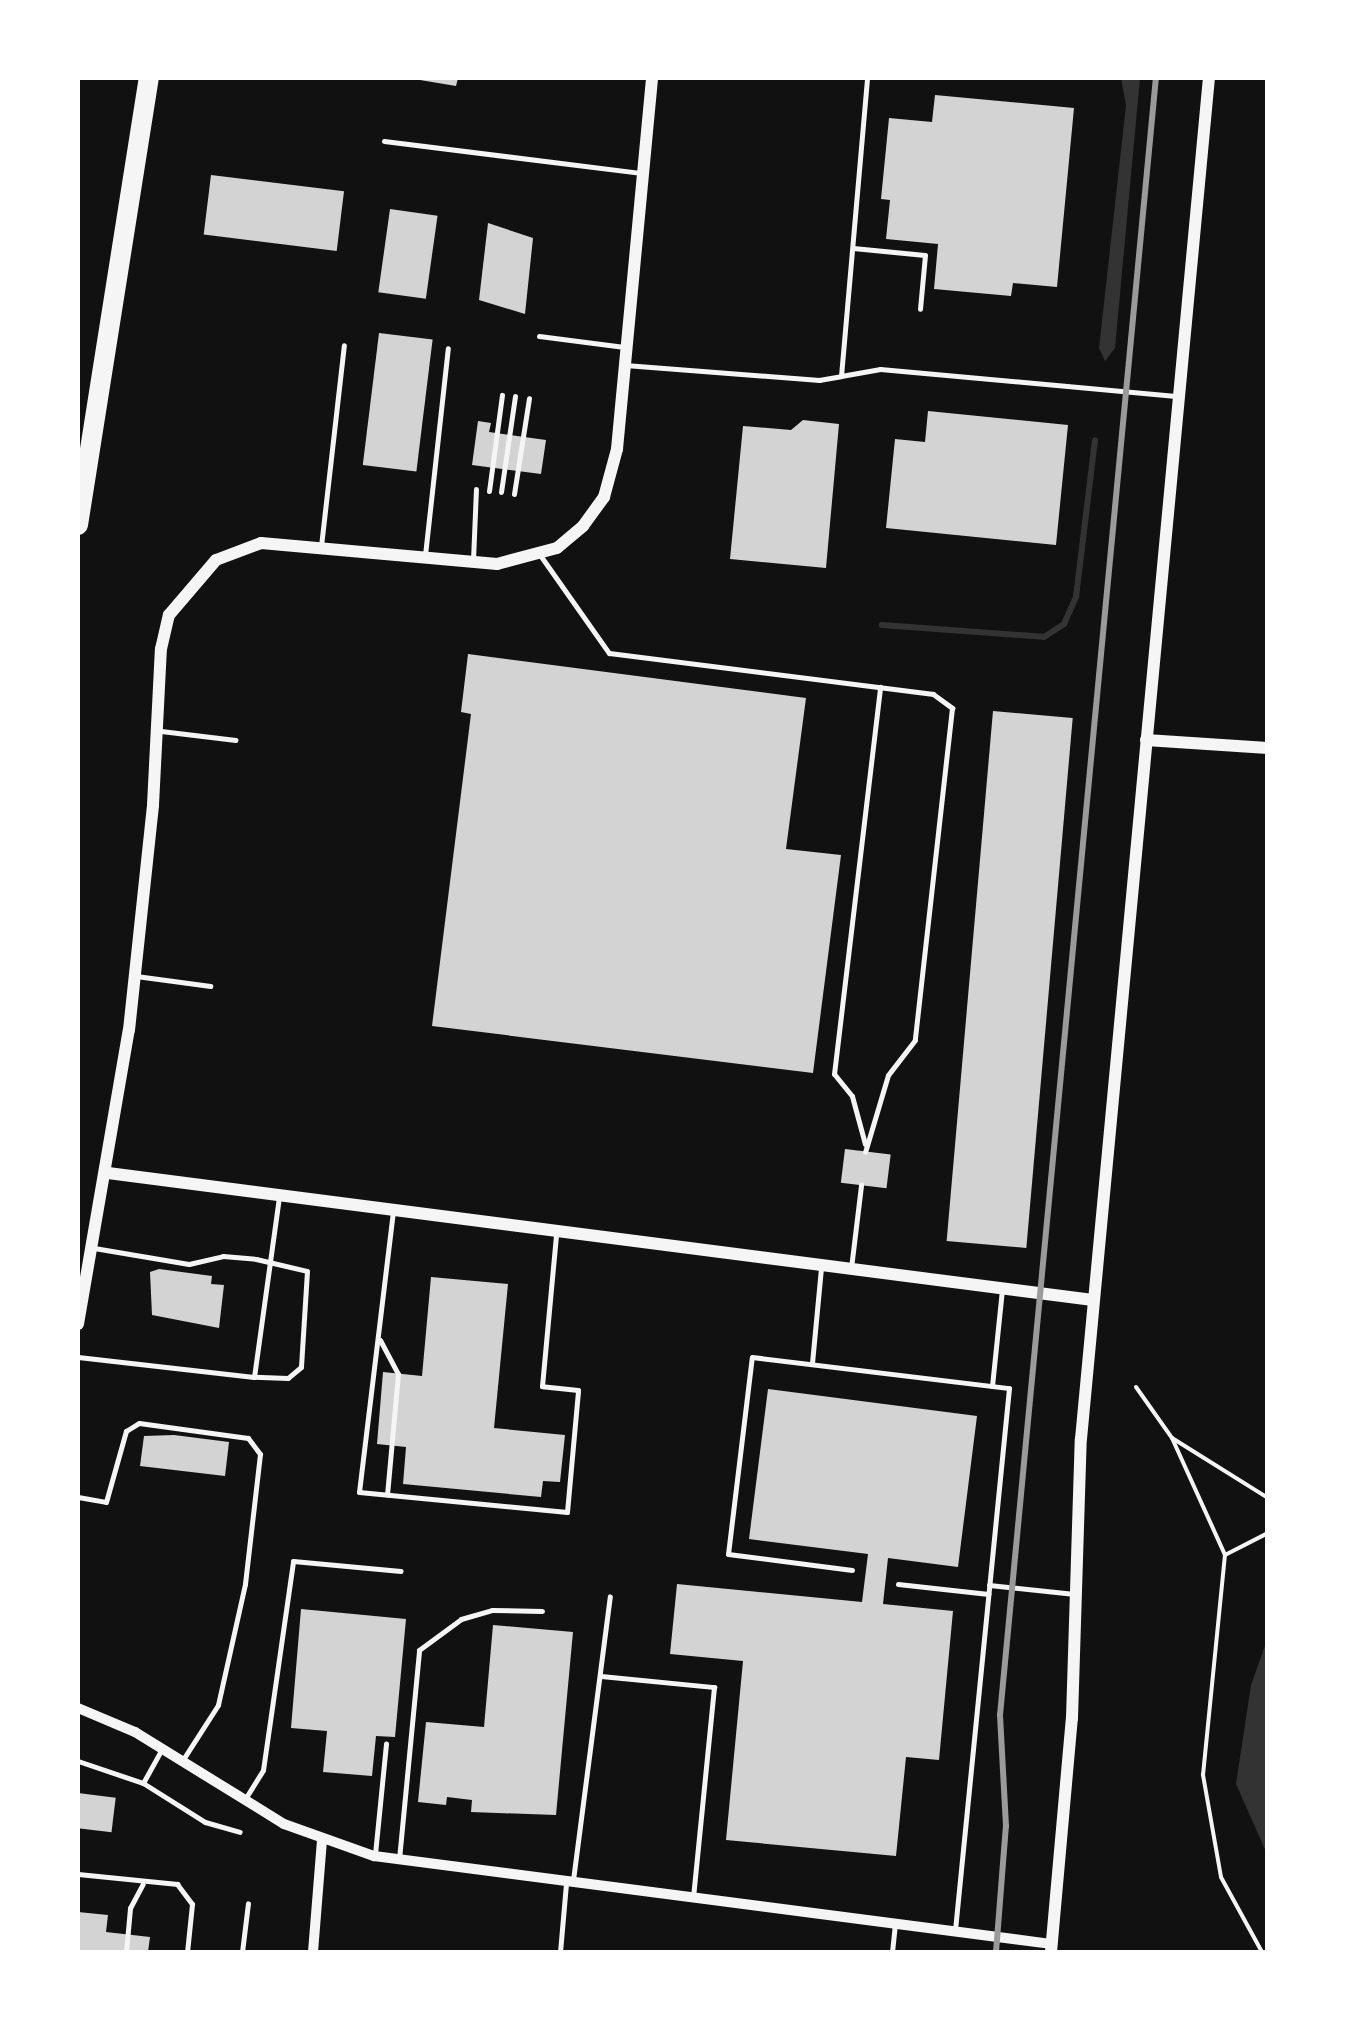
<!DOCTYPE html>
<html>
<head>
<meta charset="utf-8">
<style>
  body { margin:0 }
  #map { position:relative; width:1345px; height:2030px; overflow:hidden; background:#111; font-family:"Roboto Serif",serif }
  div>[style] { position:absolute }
  .water>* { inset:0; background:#333 }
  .stream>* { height:6px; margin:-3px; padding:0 3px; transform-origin:3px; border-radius:3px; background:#333 }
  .building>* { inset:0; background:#d3d3d3; transform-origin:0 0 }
  .path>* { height:4px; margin:-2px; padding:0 2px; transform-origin:2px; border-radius:2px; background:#f5f5f5 }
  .service>* { height:5px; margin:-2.5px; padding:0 2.5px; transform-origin:2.5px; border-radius:2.5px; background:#f5f5f5 }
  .minor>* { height:10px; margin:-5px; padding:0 5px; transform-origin:5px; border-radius:5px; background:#f5f5f5 }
  .tertiary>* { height:12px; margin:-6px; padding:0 6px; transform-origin:6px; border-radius:6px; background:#f5f5f5 }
  .motorway>* { height:20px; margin:-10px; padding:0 10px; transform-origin:10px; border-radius:10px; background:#f5f5f5 }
  .rail>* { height:6px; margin:-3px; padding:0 3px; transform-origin:3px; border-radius:3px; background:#9a9a9a }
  span { translate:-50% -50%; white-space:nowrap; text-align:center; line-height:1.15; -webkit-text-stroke:9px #fff; paint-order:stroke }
  .frame { position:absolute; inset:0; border:80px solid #fff; pointer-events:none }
</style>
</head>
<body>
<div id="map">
  <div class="water">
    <i style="clip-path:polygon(1121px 78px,1140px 78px,1115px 348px,1105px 361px,1099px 348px,1126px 105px)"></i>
    <i style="clip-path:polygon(1267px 1640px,1267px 1854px,1236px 1784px,1251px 1685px)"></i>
  </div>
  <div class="stream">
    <i style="left:882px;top:625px;width:162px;rotate:4.2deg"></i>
    <i style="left:1044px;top:637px;width:24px;rotate:-33deg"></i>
    <i style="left:1064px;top:624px;width:30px;rotate:-66deg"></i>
    <i style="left:1076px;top:597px;width:158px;rotate:-83.1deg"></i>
  </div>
  <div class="building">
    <i style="clip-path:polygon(408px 78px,458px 78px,456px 86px)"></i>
    <i style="clip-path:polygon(935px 95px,1074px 108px,1057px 287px,1013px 283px,1011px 296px,934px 289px,938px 244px,886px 239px,890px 200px,881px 199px,889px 118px,932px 122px)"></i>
    <i style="left:211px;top:175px;width:134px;height:60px;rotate:7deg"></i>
    <i style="left:390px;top:209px;width:48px;height:84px;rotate:8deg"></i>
    <i style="clip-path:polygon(488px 223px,533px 238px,525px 314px,479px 300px)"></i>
    <i style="left:379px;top:333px;width:54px;height:133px;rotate:7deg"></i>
    <i style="clip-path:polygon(928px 411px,1068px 425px,1056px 545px,886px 528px,895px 439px,925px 442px)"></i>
    <i style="clip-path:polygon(803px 420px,839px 424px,826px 568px,730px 559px,743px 426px,791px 430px)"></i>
    <i style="clip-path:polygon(478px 421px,491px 423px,489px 432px,546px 440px,541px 474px,472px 465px)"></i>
    <i style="clip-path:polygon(468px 654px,806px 698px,786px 849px,841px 855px,813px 1073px,432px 1026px,471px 714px,461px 712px)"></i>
    <i style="left:993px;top:711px;width:80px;height:532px;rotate:5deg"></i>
    <i style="left:845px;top:1149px;width:46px;height:34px;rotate:7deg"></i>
    <i style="clip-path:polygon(159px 1269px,212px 1276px,211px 1284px,224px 1285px,219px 1328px,152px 1315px,150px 1272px)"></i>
    <i style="clip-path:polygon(431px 1277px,508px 1284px,494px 1428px,565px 1435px,560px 1482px,543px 1481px,541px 1497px,403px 1484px,406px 1447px,377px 1444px,383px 1372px,422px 1376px)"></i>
    <i style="clip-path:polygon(768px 1389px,977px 1416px,958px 1567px,888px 1558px,883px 1604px,953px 1611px,939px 1760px,906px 1757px,896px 1856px,726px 1840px,743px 1661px,670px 1654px,677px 1584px,862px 1602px,868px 1554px,749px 1539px)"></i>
    <i style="clip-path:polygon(174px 1435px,229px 1442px,225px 1476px,140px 1466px,144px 1436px)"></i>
    <i style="clip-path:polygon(301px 1609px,406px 1619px,395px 1737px,376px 1736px,372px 1776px,323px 1772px,327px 1731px,291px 1728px)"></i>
    <i style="clip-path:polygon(493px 1625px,573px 1632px,556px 1815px,471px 1812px,472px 1800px,447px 1797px,446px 1805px,418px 1802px,426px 1722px,484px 1727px)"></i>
    <i style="left:78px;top:1793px;width:38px;height:35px;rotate:7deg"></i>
    <i style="clip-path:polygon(78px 1912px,108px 1915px,106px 1932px,150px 1937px,148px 1952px,78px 1952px)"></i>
  </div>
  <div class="path">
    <i style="left:1136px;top:1387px;width:62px;rotate:54.8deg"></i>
    <i style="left:1172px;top:1438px;width:113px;rotate:32deg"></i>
    <i style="left:1172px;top:1438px;width:128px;rotate:65.6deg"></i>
    <i style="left:1262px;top:1952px;width:85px;rotate:-118.7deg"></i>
    <i style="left:1221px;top:1877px;width:104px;rotate:-100deg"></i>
    <i style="left:1203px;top:1775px;width:221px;rotate:-84.3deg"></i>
    <i style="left:1225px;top:1555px;width:48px;rotate:-27.1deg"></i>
  </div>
  <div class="service">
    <i style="left:384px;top:141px;width:258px;rotate:7.1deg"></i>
    <i style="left:853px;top:248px;width:72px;rotate:5.6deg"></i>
    <i style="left:925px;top:255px;width:54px;rotate:95.3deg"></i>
    <i style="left:539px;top:336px;width:86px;rotate:7.4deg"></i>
    <i style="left:625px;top:365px;width:195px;rotate:4.4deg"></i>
    <i style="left:819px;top:380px;width:22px;rotate:-10deg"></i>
    <i style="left:841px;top:376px;width:299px;rotate:-85deg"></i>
    <i style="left:841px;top:376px;width:40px;rotate:-10deg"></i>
    <i style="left:880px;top:369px;width:297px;rotate:5.2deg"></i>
    <i style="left:489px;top:491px;width:97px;rotate:-82.3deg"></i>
    <i style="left:501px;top:492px;width:97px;rotate:-81.7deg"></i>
    <i style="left:514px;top:494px;width:97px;rotate:-81.1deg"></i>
    <i style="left:321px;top:546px;width:202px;rotate:-83.5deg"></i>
    <i style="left:425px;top:555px;width:208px;rotate:-83.7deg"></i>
    <i style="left:540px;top:555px;width:120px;rotate:54.9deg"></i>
    <i style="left:609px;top:653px;width:327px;rotate:7.2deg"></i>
    <i style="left:933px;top:694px;width:24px;rotate:36deg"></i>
    <i style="left:952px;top:708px;width:334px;rotate:96.4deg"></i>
    <i style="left:915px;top:1040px;width:44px;rotate:127.6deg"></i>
    <i style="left:888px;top:1075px;width:80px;rotate:106.6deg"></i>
    <i style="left:473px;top:560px;width:71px;rotate:-87.6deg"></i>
    <i style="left:161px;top:731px;width:75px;rotate:6.9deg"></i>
    <i style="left:136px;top:976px;width:75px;rotate:7.7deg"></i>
    <i style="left:865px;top:1144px;width:50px;rotate:-105.2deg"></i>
    <i style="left:852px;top:1096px;width:28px;rotate:-129deg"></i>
    <i style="left:834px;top:1074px;width:390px;rotate:-83.2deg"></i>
    <i style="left:393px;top:1211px;width:283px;rotate:96.9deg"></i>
    <i style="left:359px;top:1492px;width:209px;rotate:5.5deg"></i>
    <i style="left:567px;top:1512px;width:122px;rotate:-84.8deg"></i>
    <i style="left:578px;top:1390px;width:36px;rotate:-174deg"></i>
    <i style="left:542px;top:1386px;width:152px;rotate:-84.7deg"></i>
    <i style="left:94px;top:1248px;width:96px;rotate:9.6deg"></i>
    <i style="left:189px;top:1264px;width:35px;rotate:-13deg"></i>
    <i style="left:223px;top:1256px;width:33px;rotate:5deg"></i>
    <i style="left:256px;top:1259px;width:52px;rotate:13.2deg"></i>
    <i style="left:307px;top:1271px;width:96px;rotate:93.6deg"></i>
    <i style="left:301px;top:1367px;width:17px;rotate:140deg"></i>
    <i style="left:288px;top:1378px;width:34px;rotate:-178deg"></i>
    <i style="left:851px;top:1268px;width:84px;rotate:-83.1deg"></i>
    <i style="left:380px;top:1340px;width:38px;rotate:62deg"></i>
    <i style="left:398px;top:1374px;width:121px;rotate:95.2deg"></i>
    <i style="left:78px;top:1357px;width:177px;rotate:6.5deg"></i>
    <i style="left:254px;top:1377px;width:183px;rotate:-82.1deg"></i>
    <i style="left:812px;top:1363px;width:96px;rotate:-84.6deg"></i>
    <i style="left:992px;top:1386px;width:97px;rotate:-84.1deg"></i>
    <i style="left:78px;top:1497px;width:28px;rotate:10deg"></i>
    <i style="left:106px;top:1502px;width:74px;rotate:-74.3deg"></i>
    <i style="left:126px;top:1431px;width:15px;rotate:-32deg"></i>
    <i style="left:139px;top:1423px;width:110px;rotate:7.8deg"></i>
    <i style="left:248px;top:1438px;width:20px;rotate:53deg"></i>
    <i style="left:260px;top:1454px;width:131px;rotate:96.6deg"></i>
    <i style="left:245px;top:1584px;width:124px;rotate:102.6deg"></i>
    <i style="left:218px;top:1705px;width:67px;rotate:122.7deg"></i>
    <i style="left:852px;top:1570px;width:125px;rotate:-172.6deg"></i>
    <i style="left:728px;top:1554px;width:198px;rotate:-83.1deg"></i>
    <i style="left:752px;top:1357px;width:259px;rotate:6.9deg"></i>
    <i style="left:1009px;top:1388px;width:545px;rotate:95.69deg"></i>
    <i style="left:898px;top:1584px;width:91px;rotate:6.3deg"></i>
    <i style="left:989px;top:1585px;width:86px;rotate:6deg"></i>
    <i style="left:601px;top:1676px;width:114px;rotate:5.6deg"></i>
    <i style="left:714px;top:1687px;width:210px;rotate:95.7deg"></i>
    <i style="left:78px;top:1761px;width:69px;rotate:18.7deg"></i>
    <i style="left:143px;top:1783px;width:37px;rotate:-61deg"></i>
    <i style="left:143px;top:1783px;width:73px;rotate:32.2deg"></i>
    <i style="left:205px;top:1822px;width:36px;rotate:16deg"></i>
    <i style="left:245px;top:1799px;width:34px;rotate:-58deg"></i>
    <i style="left:263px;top:1770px;width:211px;rotate:-81.8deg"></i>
    <i style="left:293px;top:1561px;width:108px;rotate:5.3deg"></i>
    <i style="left:375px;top:1854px;width:111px;rotate:-84.3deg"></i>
    <i style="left:399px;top:1859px;width:210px;rotate:-84.5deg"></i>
    <i style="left:419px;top:1650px;width:52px;rotate:-36.4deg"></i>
    <i style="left:461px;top:1619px;width:32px;rotate:-16deg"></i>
    <i style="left:492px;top:1610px;width:50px;rotate:1.1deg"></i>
    <i style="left:78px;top:1874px;width:100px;rotate:5.8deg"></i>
    <i style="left:177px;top:1884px;width:25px;rotate:53deg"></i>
    <i style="left:192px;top:1904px;width:48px;rotate:95.9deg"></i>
    <i style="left:573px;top:1880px;width:286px;rotate:-82.6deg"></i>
    <i style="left:126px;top:1952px;width:44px;rotate:-84.8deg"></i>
    <i style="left:130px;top:1908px;width:27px;rotate:-62deg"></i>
    <i style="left:242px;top:1952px;width:49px;rotate:-83deg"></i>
    <i style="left:560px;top:1952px;width:69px;rotate:-85deg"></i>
    <i style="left:892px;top:1952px;width:27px;rotate:-84deg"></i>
  </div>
  <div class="minor">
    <i style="left:78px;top:1708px;width:62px;rotate:22.8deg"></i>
    <i style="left:135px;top:1732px;width:175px;rotate:31.7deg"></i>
    <i style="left:284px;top:1824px;width:96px;rotate:19.6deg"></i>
    <i style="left:374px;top:1856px;width:684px;rotate:7.4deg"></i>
    <i style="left:313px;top:1952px;width:111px;rotate:-85.4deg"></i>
  </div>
  <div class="tertiary">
    <i style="left:1146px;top:740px;width:122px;rotate:3.8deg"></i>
    <i style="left:108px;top:1173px;width:993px;rotate:7.35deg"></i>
    <i style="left:78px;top:1324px;width:298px;rotate:-80.2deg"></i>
    <i style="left:129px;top:1030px;width:226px;rotate:-83.9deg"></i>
    <i style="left:153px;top:805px;width:156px;rotate:-87.1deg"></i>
    <i style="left:161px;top:649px;width:35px;rotate:-77deg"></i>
    <i style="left:169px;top:615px;width:72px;rotate:-49.5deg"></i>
    <i style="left:216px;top:560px;width:48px;rotate:-20.7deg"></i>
    <i style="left:261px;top:543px;width:237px;rotate:5.1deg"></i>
    <i style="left:497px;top:564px;width:62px;rotate:-14.9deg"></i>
    <i style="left:557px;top:548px;width:34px;rotate:-40deg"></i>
    <i style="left:583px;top:526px;width:36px;rotate:-54deg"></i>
    <i style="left:604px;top:497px;width:50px;rotate:-74.8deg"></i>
    <i style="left:617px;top:449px;width:373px;rotate:-84.6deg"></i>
    <i style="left:1051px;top:1952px;width:235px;rotate:-84.9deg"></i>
    <i style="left:1072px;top:1718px;width:279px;rotate:-88.2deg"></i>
    <i style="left:1081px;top:1439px;width:1367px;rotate:-84.63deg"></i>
  </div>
  <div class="motorway">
    <i style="left:78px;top:525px;width:453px;rotate:-81deg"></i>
  </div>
  <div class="rail">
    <i style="left:996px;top:1952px;width:126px;rotate:-85.5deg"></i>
    <i style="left:1006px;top:1826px;width:111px;rotate:-93.1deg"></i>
    <i style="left:1000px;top:1715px;width:1644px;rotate:-84.56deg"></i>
  </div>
  <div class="frame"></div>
</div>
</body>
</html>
